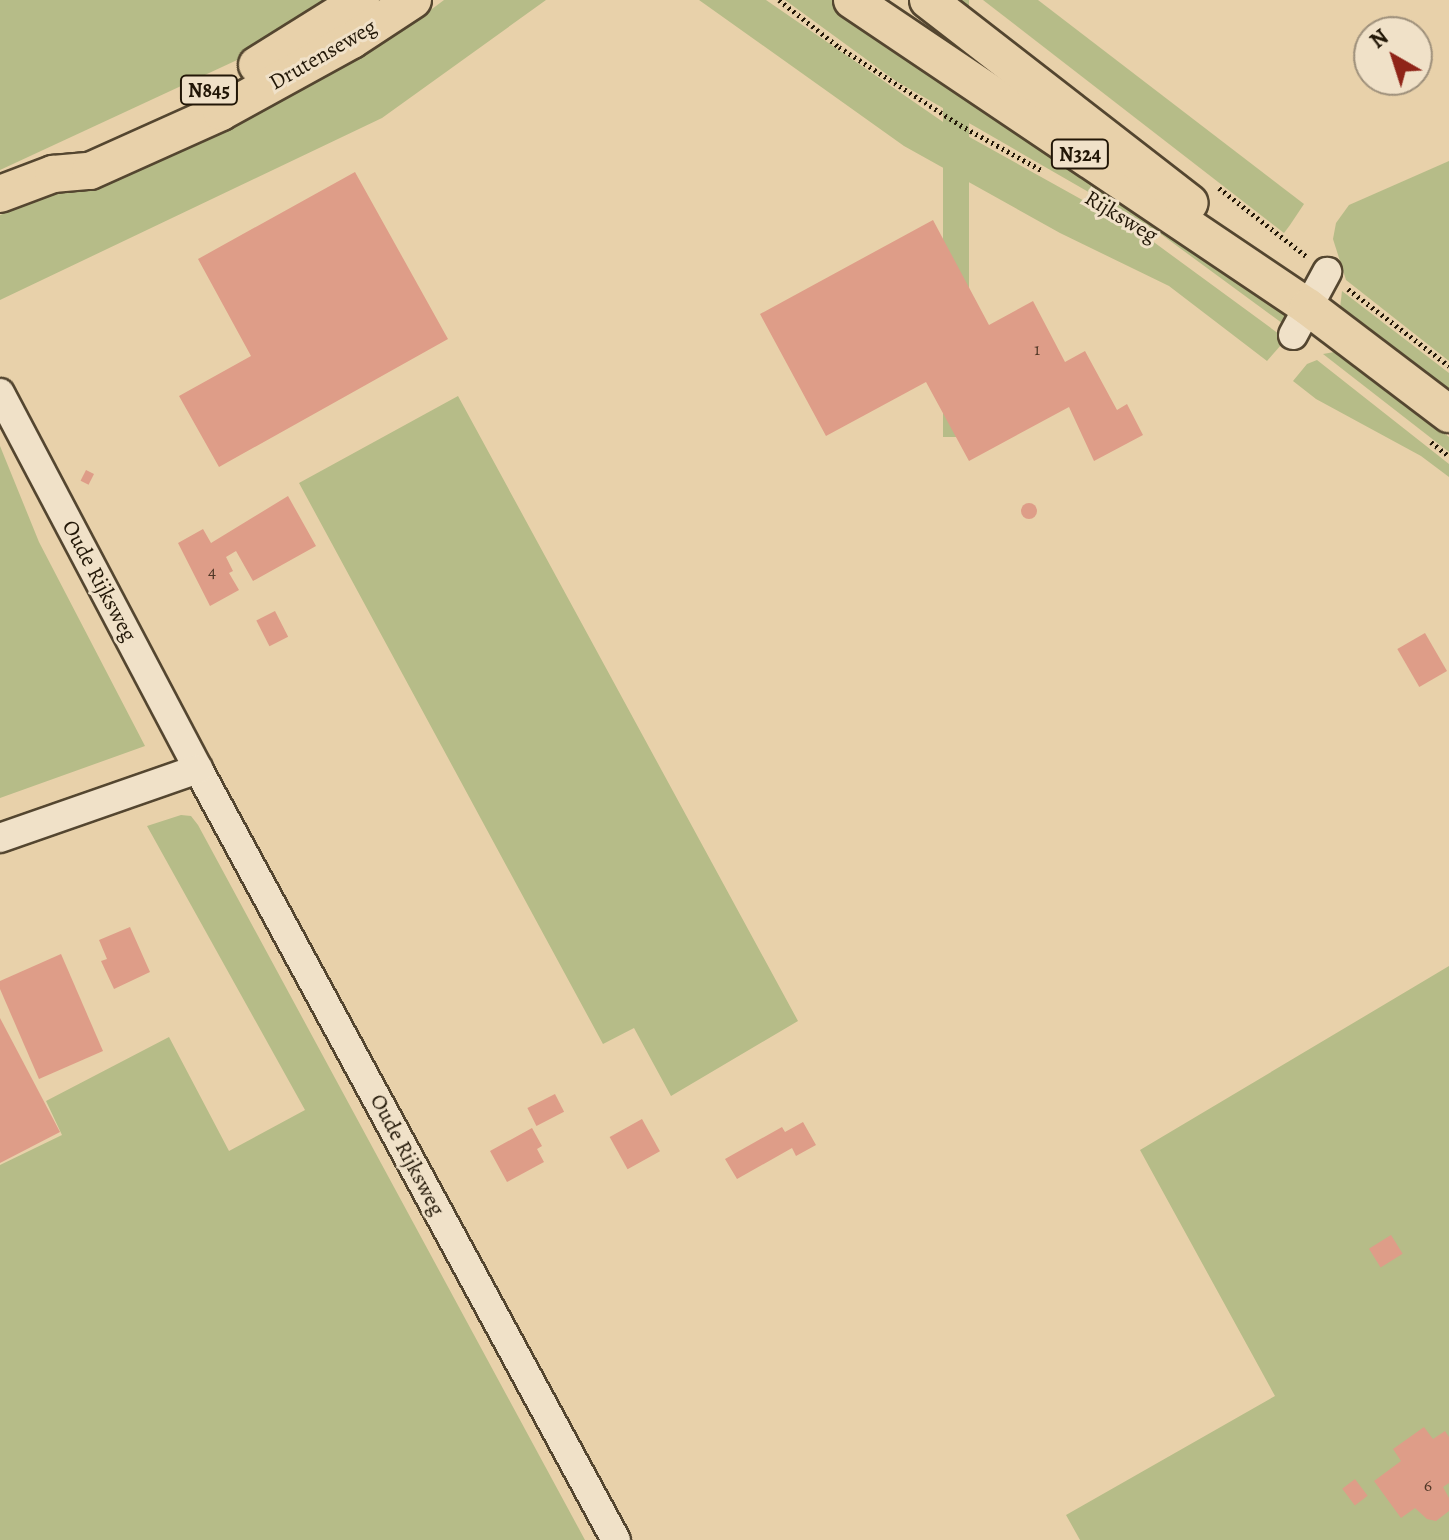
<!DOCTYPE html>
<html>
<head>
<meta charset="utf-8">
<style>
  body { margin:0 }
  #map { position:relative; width:1449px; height:1540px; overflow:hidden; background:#e8d1aa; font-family:Alegreya,serif }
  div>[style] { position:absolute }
  .green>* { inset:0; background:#b6bc88; transform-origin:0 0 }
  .building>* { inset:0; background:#de9d88; transform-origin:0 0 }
  .round { border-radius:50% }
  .path>* { height:5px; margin-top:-2.5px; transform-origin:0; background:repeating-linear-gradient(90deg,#221707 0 2px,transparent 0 6px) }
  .roads { filter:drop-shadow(2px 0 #544630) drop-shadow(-2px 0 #544630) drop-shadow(0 2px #544630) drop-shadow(0 -2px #544630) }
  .minor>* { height:28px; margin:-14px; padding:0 14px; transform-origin:14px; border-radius:14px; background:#f0e1c8 }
  .major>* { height:36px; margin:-18px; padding:0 18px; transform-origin:18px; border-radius:18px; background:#e8d1aa }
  span { translate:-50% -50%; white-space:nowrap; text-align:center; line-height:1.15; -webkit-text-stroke:6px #f0e1c8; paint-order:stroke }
  .number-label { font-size:18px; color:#513827 }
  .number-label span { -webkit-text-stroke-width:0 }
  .shield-label span { padding:2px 6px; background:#f0e1c8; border:2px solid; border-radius:6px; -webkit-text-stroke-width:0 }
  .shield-label { font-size:20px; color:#221707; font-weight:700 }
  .street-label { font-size:22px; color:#221707 }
  .north { position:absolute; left:1353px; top:16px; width:80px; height:80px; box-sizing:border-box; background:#f0e1c8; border:2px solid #9e907b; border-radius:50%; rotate:321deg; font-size:22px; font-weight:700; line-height:32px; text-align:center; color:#221707 }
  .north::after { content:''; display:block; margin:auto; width:28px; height:36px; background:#8f2418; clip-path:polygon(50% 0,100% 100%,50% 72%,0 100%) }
</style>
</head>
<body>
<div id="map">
  <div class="green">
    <i style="clip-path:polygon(0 0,349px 0,287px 37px,0 170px)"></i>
    <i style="clip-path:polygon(444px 0,546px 0,382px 118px,0 300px,0 215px,86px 182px,404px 30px)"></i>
    <i style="clip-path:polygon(699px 0,766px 0,946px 124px,1140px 232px,1279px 334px,1281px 345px,1267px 361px,1169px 286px,1060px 233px,904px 146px)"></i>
    <i style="clip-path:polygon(785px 0,838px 0,1290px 313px,1286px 326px,1158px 232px,896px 81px)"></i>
    <i style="left:943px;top:0;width:26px;height:437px"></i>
    <i style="clip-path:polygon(983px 0,1038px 0,1304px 204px,1290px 225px,1284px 233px)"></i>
    <i style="clip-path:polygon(1449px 161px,1449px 361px,1346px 280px,1333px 239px,1336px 223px,1349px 205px)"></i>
    <i style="clip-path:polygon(1342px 291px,1449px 373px,1449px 392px,1340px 308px)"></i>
    <i style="clip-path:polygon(1340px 351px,1449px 437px,1449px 452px,1323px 354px)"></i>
    <i style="clip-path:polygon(1317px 360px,1449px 464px,1449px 477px,1421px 456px,1316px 399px,1293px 381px,1307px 364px)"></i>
    <i style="clip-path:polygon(458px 396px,798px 1021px,671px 1096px,634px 1028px,603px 1044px,299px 483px)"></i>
    <i style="clip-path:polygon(0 446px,39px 542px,145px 746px,0 798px)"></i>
    <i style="clip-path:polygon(181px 815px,191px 816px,198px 825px,585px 1540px,0 1540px,0 1165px,62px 1135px,46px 1101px,169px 1037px,229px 1151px,305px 1110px,147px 826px)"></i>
    <i style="clip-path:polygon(1449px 966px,1449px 1540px,1080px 1540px,1066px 1515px,1275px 1396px,1140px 1150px)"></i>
  </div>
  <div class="building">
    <i style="clip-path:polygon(355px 172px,448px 339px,219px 467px,179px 396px,251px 356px,198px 259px)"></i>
    <i style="clip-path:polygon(933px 220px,989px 325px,1033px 301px,1065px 362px,1085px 351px,1117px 410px,1127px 404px,1143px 435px,1094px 461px,1069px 407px,969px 461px,926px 382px,826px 436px,760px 314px)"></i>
    <i style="left:86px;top:470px;width:9px;height:12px;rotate:27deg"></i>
    <i style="clip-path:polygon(288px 496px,316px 546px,253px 581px,236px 551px,226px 557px,233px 571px,229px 573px,239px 590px,210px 606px,178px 543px,203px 529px,211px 543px)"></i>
    <i class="round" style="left:1021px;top:503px;width:16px;height:16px"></i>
    <i style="left:275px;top:611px;width:29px;height:21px;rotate:63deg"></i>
    <i style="left:1425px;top:633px;width:44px;height:32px;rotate:60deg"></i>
    <i style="clip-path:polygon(130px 927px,150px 972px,114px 989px,101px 961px,107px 959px,99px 940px)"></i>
    <i style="clip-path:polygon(61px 954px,103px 1051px,39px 1079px,0 989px,0 981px)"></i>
    <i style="clip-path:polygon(0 1018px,60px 1132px,0 1163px)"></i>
    <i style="left:555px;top:1094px;width:20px;height:31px;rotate:63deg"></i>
    <i style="left:642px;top:1119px;width:37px;height:37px;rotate:61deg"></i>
    <i style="clip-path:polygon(803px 1122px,816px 1145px,796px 1156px,792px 1148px,737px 1179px,725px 1159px,782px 1127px,785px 1132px)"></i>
    <i style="clip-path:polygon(532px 1128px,542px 1146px,537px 1149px,544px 1162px,507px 1182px,490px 1151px)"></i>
    <i style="left:1391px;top:1235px;width:22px;height:26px;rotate:58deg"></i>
    <i style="clip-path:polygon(1424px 1427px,1433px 1439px,1445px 1431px,1449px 1437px,1449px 1483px,1443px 1487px,1449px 1498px,1449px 1511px,1436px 1521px,1427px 1519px,1415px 1508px,1401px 1518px,1374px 1481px,1401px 1461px,1393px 1449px)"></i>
    <i style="left:1355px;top:1479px;width:21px;height:16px;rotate:53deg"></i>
  </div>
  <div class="path">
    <i style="left:779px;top:0;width:76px;rotate:38.1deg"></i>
    <i style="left:839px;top:47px;width:144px;rotate:32.8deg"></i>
    <i style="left:960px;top:125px;width:95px;rotate:29deg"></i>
    <i style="left:1219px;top:188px;width:110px;rotate:38deg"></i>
    <i style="left:1348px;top:289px;width:127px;rotate:37.3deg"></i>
    <i style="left:1431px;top:442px;width:23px;rotate:38deg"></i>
  </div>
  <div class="roads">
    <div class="minor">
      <i style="left:1293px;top:335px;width:72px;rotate:-61.6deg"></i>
      <i style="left:0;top:393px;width:425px;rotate:62.2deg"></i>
      <i style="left:198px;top:769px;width:877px;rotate:61.54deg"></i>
      <i style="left:0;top:838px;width:210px;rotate:-19.2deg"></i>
    </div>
    <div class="major">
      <i style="left:852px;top:0;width:550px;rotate:33.95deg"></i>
      <i style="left:1308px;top:307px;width:177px;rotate:37.2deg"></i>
      <i style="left:928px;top:0;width:331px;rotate:37.8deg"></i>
      <i style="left:257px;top:65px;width:123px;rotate:-32deg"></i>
      <i style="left:0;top:194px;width:57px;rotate:-20.7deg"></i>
      <i style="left:53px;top:174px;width:37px;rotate:-5deg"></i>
      <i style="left:90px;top:171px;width:144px;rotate:-24.2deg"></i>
      <i style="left:221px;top:112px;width:149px;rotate:-28.8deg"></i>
      <i style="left:352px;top:40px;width:73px;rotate:-33.3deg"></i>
    </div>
  </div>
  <div class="number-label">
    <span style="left:1037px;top:349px">1</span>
    <span style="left:212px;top:571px">4</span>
    <span style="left:1428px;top:1485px">6</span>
  </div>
  <div class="shield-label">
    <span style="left:209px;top:90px">N845</span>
    <span style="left:1080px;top:154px">N324</span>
  </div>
  <div class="street-label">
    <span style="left:323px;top:55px;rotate:-30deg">Drutenseweg</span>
    <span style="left:1121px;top:217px;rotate:31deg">Rijksweg</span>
    <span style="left:99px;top:581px;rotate:62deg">Oude Rijksweg</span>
    <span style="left:407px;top:1155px;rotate:62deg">Oude Rijksweg</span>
  </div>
  <div class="north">N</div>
</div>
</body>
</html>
